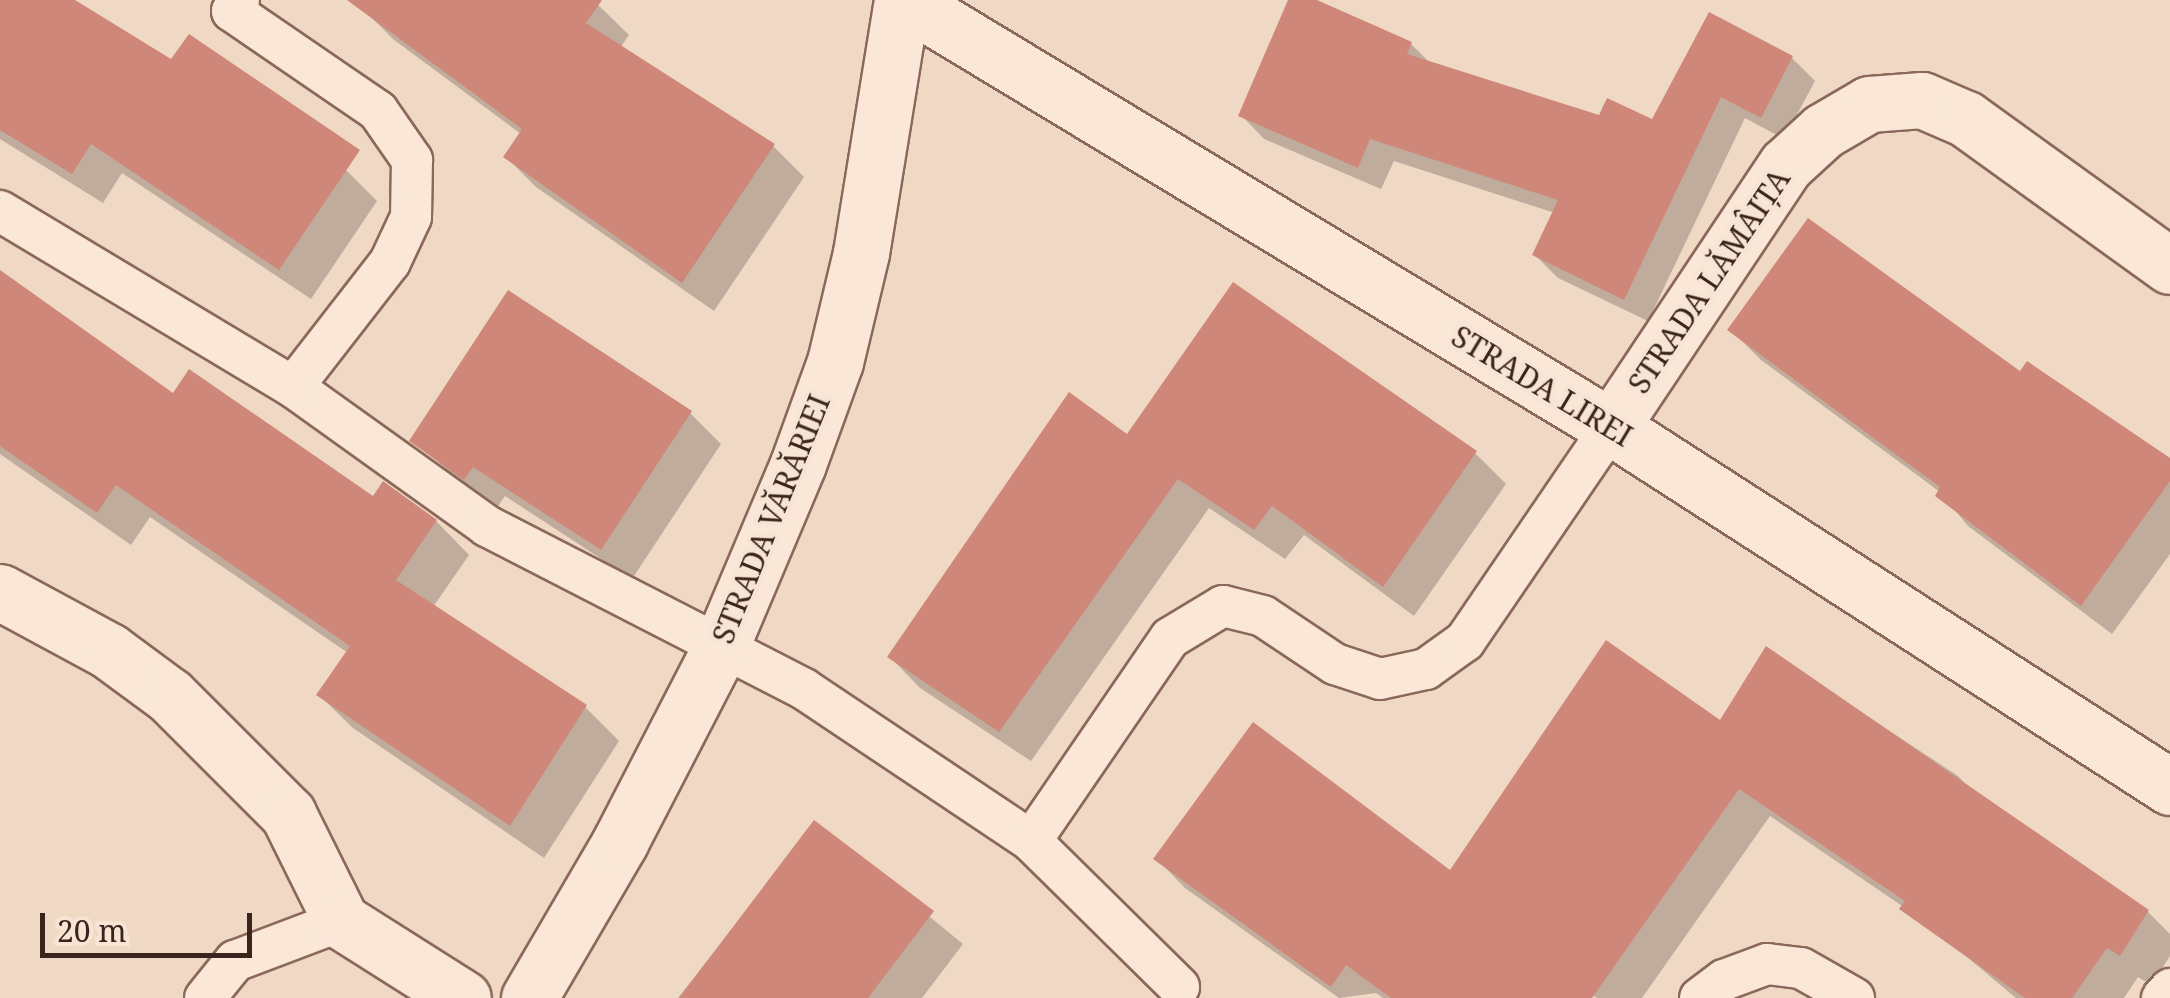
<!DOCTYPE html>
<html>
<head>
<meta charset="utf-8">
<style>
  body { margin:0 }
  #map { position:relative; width:2170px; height:998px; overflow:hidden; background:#efd8c4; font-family:"Noto Serif",serif }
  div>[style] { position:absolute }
  .shadow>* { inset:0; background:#0003 }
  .building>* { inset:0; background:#cf8779 }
  .roads { filter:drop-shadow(2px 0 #8a685a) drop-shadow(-2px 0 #8a685a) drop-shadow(0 2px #8a685a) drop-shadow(0 -2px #8a685a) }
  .service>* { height:40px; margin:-20px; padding:0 20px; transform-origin:20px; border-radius:20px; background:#fae7d7 }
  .minor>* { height:55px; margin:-27.5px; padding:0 27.5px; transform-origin:27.5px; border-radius:27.5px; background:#fae7d7 }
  span { translate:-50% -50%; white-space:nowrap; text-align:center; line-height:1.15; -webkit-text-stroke:8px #f7e4d4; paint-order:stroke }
  .street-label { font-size:30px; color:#3a251e }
  .scale { position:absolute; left:40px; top:913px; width:212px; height:45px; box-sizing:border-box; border:5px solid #3a251e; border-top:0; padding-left:12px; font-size:30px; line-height:35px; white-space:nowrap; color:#3a251e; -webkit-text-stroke:8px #f7e4d4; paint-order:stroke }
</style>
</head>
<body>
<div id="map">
  <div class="shadow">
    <i style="clip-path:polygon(0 0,71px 0,346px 170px,377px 201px,311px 299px,122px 173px,103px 203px,0 139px)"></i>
    <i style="clip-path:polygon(368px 0,593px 0,629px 35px,620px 48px,773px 146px,804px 177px,714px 311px,536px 187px,506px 157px,521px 134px,393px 39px,362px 8px)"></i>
    <i style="clip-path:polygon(1291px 0,1310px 0,1411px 44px,1431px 64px,1600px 118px,1653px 123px,1792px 58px,1815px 81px,1784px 139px,1745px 118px,1648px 321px,1558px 278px,1535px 255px,1555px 213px,1394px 161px,1381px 189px,1264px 139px,1241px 115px)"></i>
    <i style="clip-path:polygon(0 273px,174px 396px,374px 499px,436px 521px,469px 555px,433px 607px,585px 707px,619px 741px,544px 858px,353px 728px,319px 695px,348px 653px,150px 517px,131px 545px,0 454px)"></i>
    <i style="clip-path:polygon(1731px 330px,2170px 461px,2170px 554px,2112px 634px,1968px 526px,1940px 492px,1761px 360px)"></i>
    <i style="clip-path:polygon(690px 413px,721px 444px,632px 579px,505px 496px,496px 509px,412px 441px)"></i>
    <i style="clip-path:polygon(1128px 437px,1475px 453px,1506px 484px,1414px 616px,1304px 535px,1285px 559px,1209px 508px,1031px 761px,920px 688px,890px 657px)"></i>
    <i style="clip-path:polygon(1767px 650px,1958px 776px,1987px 806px,1911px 912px,1770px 816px,1642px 998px,1597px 998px,1566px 977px,1549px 998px,1383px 998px,1376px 993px,1339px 998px,1185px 888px,1156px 858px,1450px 874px,1721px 724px)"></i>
    <i style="clip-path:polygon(815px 823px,963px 944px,922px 998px,678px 998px)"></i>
    <i style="clip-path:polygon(2148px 912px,2170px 934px,2170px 956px,2151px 985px,2138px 977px,2124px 998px,2016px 998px,1949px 942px)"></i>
  </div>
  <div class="building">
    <i style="clip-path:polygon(0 0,75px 0,171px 59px,189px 34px,360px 150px,279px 270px,91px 144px,72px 174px,0 130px)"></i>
    <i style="clip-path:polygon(347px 0,602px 0,586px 23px,775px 144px,682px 283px,503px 157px,522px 129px)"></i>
    <i style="clip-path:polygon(1288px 0,1317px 0,1412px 42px,1407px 54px,1599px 115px,1607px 98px,1652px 119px,1709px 12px,1793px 56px,1761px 118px,1721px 97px,1624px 300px,1532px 255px,1558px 200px,1370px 139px,1358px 168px,1238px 116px)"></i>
    <i style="clip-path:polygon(1808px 218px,2020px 371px,2027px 361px,2170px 458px,2170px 481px,2081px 606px,1935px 496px,1940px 487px,1727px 330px)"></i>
    <i style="clip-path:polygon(0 270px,173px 393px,189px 369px,373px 496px,383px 481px,437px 520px,396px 580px,587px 705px,510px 826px,316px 695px,350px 646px,116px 485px,97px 513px,0 446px)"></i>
    <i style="clip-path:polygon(1233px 282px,1477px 451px,1383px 587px,1272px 506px,1254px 530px,1178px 479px,999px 732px,887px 657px,1069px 392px,1127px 434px)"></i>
    <i style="clip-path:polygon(508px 290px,692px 411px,601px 550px,473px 467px,464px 480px,409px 441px)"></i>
    <i style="clip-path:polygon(1606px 640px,1720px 720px,1766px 646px,2149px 910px,2120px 956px,2107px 948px,2072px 998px,2025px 998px,1899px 909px,1905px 901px,1739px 789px,1592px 998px,1391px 998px,1346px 965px,1331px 987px,1153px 859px,1253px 722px,1450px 870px)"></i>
    <i style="clip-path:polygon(814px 820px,934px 911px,868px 998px,679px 998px)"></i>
  </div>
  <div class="roads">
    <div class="service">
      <i style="left:239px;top:0;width:13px;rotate:122deg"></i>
      <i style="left:232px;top:11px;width:177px;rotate:34.4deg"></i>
      <i style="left:378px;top:111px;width:60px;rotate:55.2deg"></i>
      <i style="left:412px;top:160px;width:57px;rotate:91deg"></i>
      <i style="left:411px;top:217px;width:50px;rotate:115deg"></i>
      <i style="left:390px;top:262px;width:158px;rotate:127.8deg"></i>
      <i style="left:293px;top:387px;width:239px;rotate:35.6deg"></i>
      <i style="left:487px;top:526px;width:356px;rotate:27.2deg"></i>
      <i style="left:804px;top:689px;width:273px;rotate:33.8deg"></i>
      <i style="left:1031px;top:841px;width:208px;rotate:44.6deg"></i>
      <i style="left:0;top:211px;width:342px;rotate:31deg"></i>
      <i style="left:1031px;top:841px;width:246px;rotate:-55.6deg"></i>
      <i style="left:1170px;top:638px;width:62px;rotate:-31.1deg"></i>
      <i style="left:1223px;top:606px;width:41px;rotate:14deg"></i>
      <i style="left:1263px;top:616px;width:87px;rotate:33.7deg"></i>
      <i style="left:1335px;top:664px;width:47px;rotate:18.4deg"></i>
      <i style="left:1380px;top:679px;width:47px;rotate:-12.3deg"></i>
      <i style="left:1426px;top:669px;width:48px;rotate:-35.7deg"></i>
      <i style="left:1465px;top:641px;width:259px;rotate:-55.7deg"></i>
      <i style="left:205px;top:998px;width:48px;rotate:-51deg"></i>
      <i style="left:235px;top:961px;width:113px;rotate:-20.7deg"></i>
      <i style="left:1700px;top:998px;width:30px;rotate:-37deg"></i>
      <i style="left:1724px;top:980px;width:46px;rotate:-20.4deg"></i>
      <i style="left:1767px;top:964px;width:34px;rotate:7deg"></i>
      <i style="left:1801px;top:968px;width:61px;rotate:29.5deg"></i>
      <i style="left:2162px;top:998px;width:12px;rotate:-48deg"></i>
    </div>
    <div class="minor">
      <i style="left:904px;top:0;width:826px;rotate:31.13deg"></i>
      <i style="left:1611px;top:427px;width:665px;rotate:32.78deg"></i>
      <i style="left:1611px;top:427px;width:315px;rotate:-56.3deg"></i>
      <i style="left:1786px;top:165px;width:50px;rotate:-42.6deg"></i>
      <i style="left:1823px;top:131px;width:53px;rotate:-30.4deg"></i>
      <i style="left:1869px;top:104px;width:53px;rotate:-4.3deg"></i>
      <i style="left:1922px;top:100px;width:48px;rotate:23.4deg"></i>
      <i style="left:1966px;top:119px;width:251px;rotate:35.8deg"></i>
      <i style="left:0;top:592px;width:124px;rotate:28.4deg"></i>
      <i style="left:109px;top:651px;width:76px;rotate:36.4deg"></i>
      <i style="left:170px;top:696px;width:167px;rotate:45deg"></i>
      <i style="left:288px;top:814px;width:119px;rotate:63.6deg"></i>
      <i style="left:341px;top:921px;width:144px;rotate:32.3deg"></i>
      <i style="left:529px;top:998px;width:181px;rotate:-59.7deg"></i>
      <i style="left:620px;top:842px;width:223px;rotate:-62.7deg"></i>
      <i style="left:722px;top:644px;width:195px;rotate:-67.1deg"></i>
      <i style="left:798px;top:464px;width:109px;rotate:-70.1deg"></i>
      <i style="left:835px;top:362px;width:112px;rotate:-76.6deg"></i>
      <i style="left:861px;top:253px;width:256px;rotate:-80.8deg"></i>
    </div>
  </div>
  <div class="street-label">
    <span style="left:1709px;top:281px;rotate:-56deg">STRADA LĂMÂIȚA</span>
    <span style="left:1542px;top:386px;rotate:31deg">STRADA LIREI</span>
    <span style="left:771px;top:519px;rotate:-68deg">STRADA VĂRĂRIEI</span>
  </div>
  <div class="scale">20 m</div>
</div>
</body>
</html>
